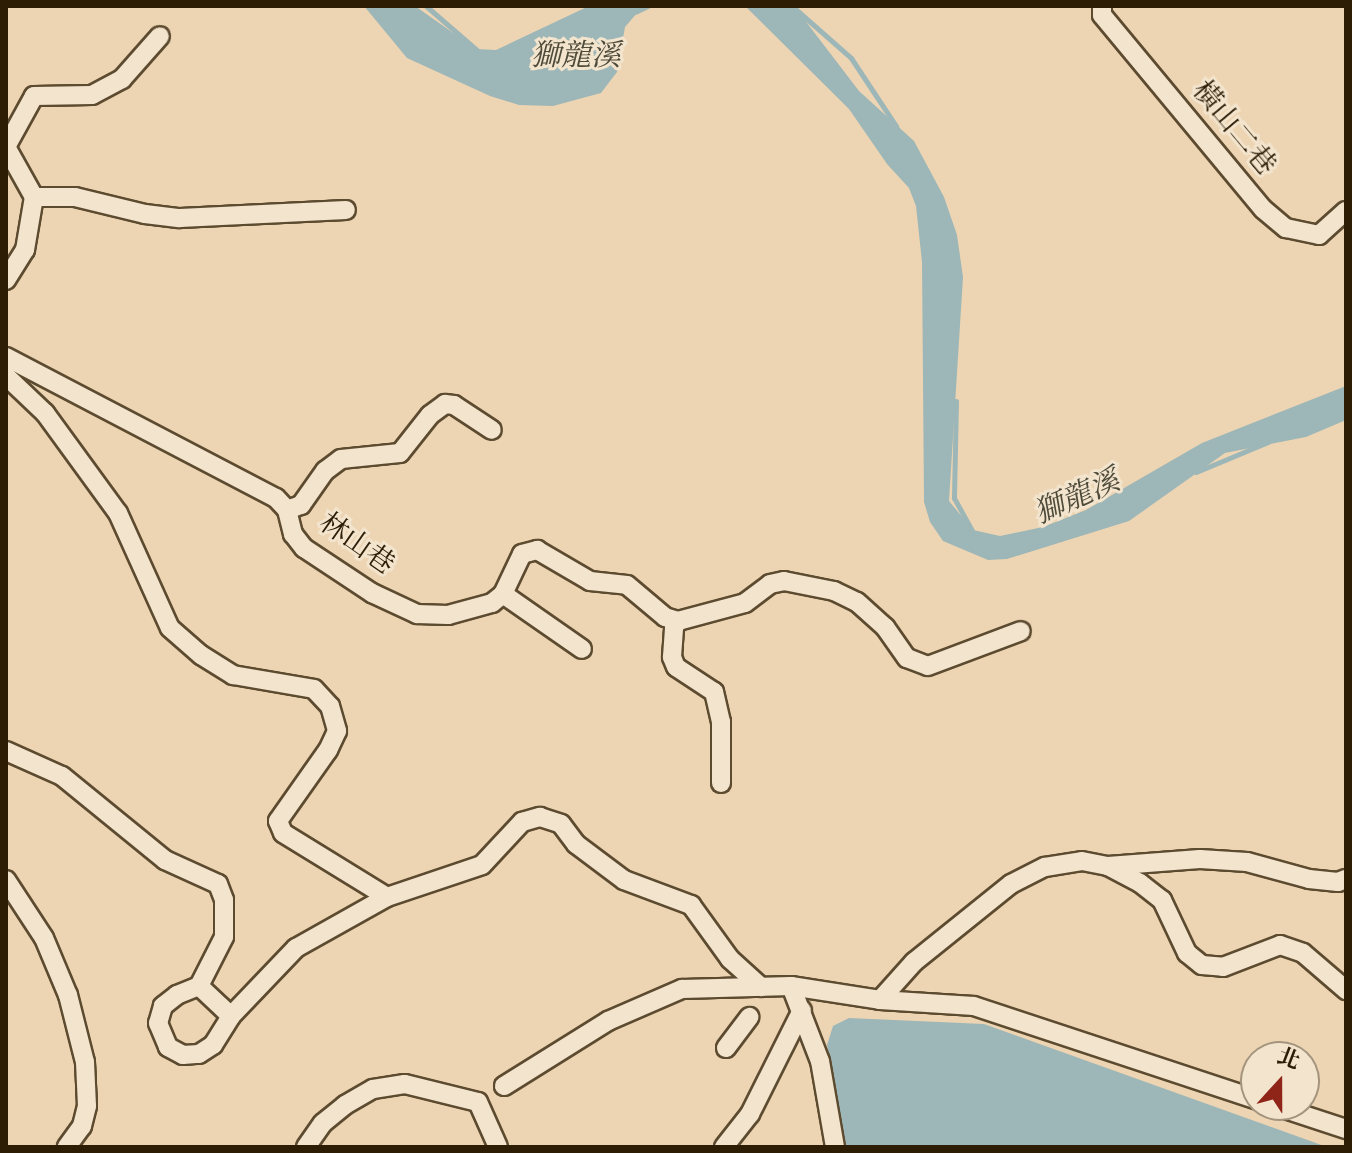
<!DOCTYPE html>
<html>
<head>
<meta charset="utf-8">
<style>
  body { margin:0 }
  #map { position:relative; width:1352px; height:1153px; overflow:hidden; background:#edd5b3; font-family:"Sorts Mill Goudy","Noto Serif TC",serif }
  div>[style] { position:absolute }
  .water>* { inset:0; background:#9db6b7 }
  .stream>* { height:5px; margin:-2.5px; padding:0 2.5px; transform-origin:2.5px; border-radius:2.5px; background:#9db6b7 }
  .roads { filter:drop-shadow(2px 0 #5d4b30) drop-shadow(-2px 0 #5d4b30) drop-shadow(0 2px #5d4b30) drop-shadow(0 -2px #5d4b30) }
  .minor>* { height:18px; margin:-9px; padding:0 9px; transform-origin:9px; border-radius:9px; background:#f3e4ce }
  span { translate:-50% -50%; white-space:nowrap; text-align:center; line-height:1.15; -webkit-text-stroke:6px #f3e4ce; paint-order:stroke }
  .street-label { font-size:28px; color:#2d1d05 }
  .water-label { font-size:30px; color:#4f4b3a; font-style:italic }
  .frame { position:absolute; inset:0; border:8px solid #2d1d05; pointer-events:none }
  .north { position:absolute; left:1240px; top:1041px; width:80px; height:80px; box-sizing:border-box; background:#f3e4ce; border:2px solid #a4947e; border-radius:50%; rotate:21deg; font-size:22px; font-weight:700; line-height:32px; text-align:center; color:#2d1d05 }
  .north::after { content:''; display:block; margin:auto; width:28px; height:36px; background:#8f2418; clip-path:polygon(50% 0,100% 100%,50% 72%,0 100%) }
</style>
</head>
<body>
<div id="map">
  <div class="water">
    <i style="clip-path:polygon(364px 6px,415px 6px,476px 49px,496px 50px,589px 6px,643px 6px,625px 27px,617px 72px,601px 93px,553px 106px,519px 105px,490px 96px,407px 58px)"></i>
    <i style="clip-path:polygon(745px 6px,794px 6px,859px 91px,914px 141px,944px 197px,957px 235px,963px 277px,949px 501px,973px 530px,1000px 536px,1043px 527px,1086px 510px,1202px 443px,1346px 386px,1346px 420px,1306px 437px,1225px 453px,1129px 521px,1007px 559px,988px 560px,943px 541px,930px 522px,924px 502px,922px 262px,916px 206px,909px 188px,887px 164px,849px 109px)"></i>
    <i style="clip-path:polygon(849px 1018px,984px 1024px,1327px 1147px,846px 1147px,827px 1045px,833px 1026px)"></i>
  </div>
  <div class="stream">
    <i style="left:426px;top:6px;width:67px;rotate:40.8deg"></i>
    <i style="left:792px;top:6px;width:79px;rotate:41.4deg"></i>
    <i style="left:851px;top:58px;width:82px;rotate:56.5deg"></i>
    <i style="left:635px;top:12px;width:14px;rotate:-25deg"></i>
    <i style="left:956px;top:401px;width:97px;rotate:91.2deg"></i>
    <i style="left:954px;top:498px;width:37px;rotate:61deg"></i>
    <i style="left:1196px;top:472px;width:78px;rotate:-22.6deg"></i>
  </div>
  <div class="roads">
    <div class="minor">
      <i style="left:1102px;top:6px;width:9px;rotate:90deg"></i>
      <i style="left:1102px;top:15px;width:252px;rotate:50.3deg"></i>
      <i style="left:1263px;top:209px;width:30px;rotate:40deg"></i>
      <i style="left:1286px;top:228px;width:34px;rotate:12deg"></i>
      <i style="left:1319px;top:235px;width:36px;rotate:-42deg"></i>
      <i style="left:34px;top:197px;width:41px"></i>
      <i style="left:75px;top:197px;width:72px;rotate:13.7deg"></i>
      <i style="left:145px;top:214px;width:35px;rotate:7deg"></i>
      <i style="left:180px;top:218px;width:166px;rotate:-2.8deg"></i>
      <i style="left:6px;top:280px;width:36px;rotate:-58deg"></i>
      <i style="left:25px;top:250px;width:54px;rotate:-80.4deg"></i>
      <i style="left:34px;top:197px;width:57px;rotate:-119.2deg"></i>
      <i style="left:6px;top:147px;width:58px;rotate:-61.2deg"></i>
      <i style="left:34px;top:96px;width:58px;rotate:-1deg"></i>
      <i style="left:92px;top:95px;width:34px;rotate:-28deg"></i>
      <i style="left:122px;top:79px;width:57px;rotate:-48.5deg"></i>
      <i style="left:6px;top:357px;width:305px;rotate:27.6deg"></i>
      <i style="left:276px;top:498px;width:16px;rotate:47deg"></i>
      <i style="left:287px;top:510px;width:25px;rotate:76deg"></i>
      <i style="left:293px;top:534px;width:18px;rotate:52deg"></i>
      <i style="left:304px;top:548px;width:82px;rotate:33.5deg"></i>
      <i style="left:372px;top:593px;width:50px;rotate:25deg"></i>
      <i style="left:417px;top:614px;width:31px;rotate:2deg"></i>
      <i style="left:448px;top:615px;width:46px;rotate:-15.3deg"></i>
      <i style="left:492px;top:603px;width:14px;rotate:-39deg"></i>
      <i style="left:503px;top:594px;width:44px;rotate:-64.6deg"></i>
      <i style="left:522px;top:554px;width:16px;rotate:-15deg"></i>
      <i style="left:537px;top:550px;width:61px;rotate:30.3deg"></i>
      <i style="left:590px;top:581px;width:37px;rotate:6deg"></i>
      <i style="left:627px;top:585px;width:50px;rotate:40.1deg"></i>
      <i style="left:665px;top:617px;width:14px;rotate:17deg"></i>
      <i style="left:6px;top:376px;width:54px;rotate:43.5deg"></i>
      <i style="left:45px;top:413px;width:124px;rotate:53.9deg"></i>
      <i style="left:118px;top:513px;width:126px;rotate:65.7deg"></i>
      <i style="left:170px;top:628px;width:41px;rotate:41.1deg"></i>
      <i style="left:201px;top:655px;width:38px;rotate:32deg"></i>
      <i style="left:233px;top:675px;width:82px;rotate:9.8deg"></i>
      <i style="left:314px;top:689px;width:23px;rotate:47deg"></i>
      <i style="left:330px;top:706px;width:26px;rotate:74deg"></i>
      <i style="left:337px;top:731px;width:21px;rotate:115deg"></i>
      <i style="left:328px;top:750px;width:87px;rotate:125.2deg"></i>
      <i style="left:278px;top:821px;width:13px;rotate:67deg"></i>
      <i style="left:283px;top:833px;width:122px;rotate:31.6deg"></i>
      <i style="left:287px;top:510px;width:15px;rotate:-20deg"></i>
      <i style="left:301px;top:505px;width:42px;rotate:-54.8deg"></i>
      <i style="left:325px;top:471px;width:20px;rotate:-37deg"></i>
      <i style="left:341px;top:459px;width:59px;rotate:-5.8deg"></i>
      <i style="left:400px;top:453px;width:48px;rotate:-51.7deg"></i>
      <i style="left:430px;top:415px;width:19px;rotate:-36deg"></i>
      <i style="left:445px;top:404px;width:9px;rotate:6deg"></i>
      <i style="left:454px;top:405px;width:45px;rotate:33.3deg"></i>
      <i style="left:503px;top:594px;width:96px;rotate:34.8deg"></i>
      <i style="left:6px;top:751px;width:61px;rotate:24.1deg"></i>
      <i style="left:62px;top:776px;width:133px;rotate:39.2deg"></i>
      <i style="left:165px;top:860px;width:58px;rotate:24.4deg"></i>
      <i style="left:218px;top:884px;width:17px;rotate:69deg"></i>
      <i style="left:224px;top:900px;width:37px;rotate:90deg"></i>
      <i style="left:224px;top:937px;width:55px;rotate:117deg"></i>
      <i style="left:199px;top:986px;width:44px;rotate:43.2deg"></i>
      <i style="left:231px;top:1016px;width:94px;rotate:-46.3deg"></i>
      <i style="left:296px;top:948px;width:104px;rotate:-29.3deg"></i>
      <i style="left:387px;top:897px;width:100px;rotate:-18.6deg"></i>
      <i style="left:482px;top:865px;width:59px;rotate:-47.1deg"></i>
      <i style="left:522px;top:822px;width:19px;rotate:-16deg"></i>
      <i style="left:540px;top:817px;width:22px;rotate:18deg"></i>
      <i style="left:561px;top:824px;width:25px;rotate:53deg"></i>
      <i style="left:576px;top:844px;width:60px;rotate:36.9deg"></i>
      <i style="left:624px;top:880px;width:72px;rotate:20.5deg"></i>
      <i style="left:691px;top:905px;width:67px;rotate:54.2deg"></i>
      <i style="left:730px;top:959px;width:42px;rotate:42.1deg"></i>
      <i style="left:721px;top:783px;width:61px;rotate:-90deg"></i>
      <i style="left:721px;top:722px;width:31px;rotate:-103deg"></i>
      <i style="left:714px;top:692px;width:45px;rotate:-146.7deg"></i>
      <i style="left:676px;top:667px;width:11px;rotate:-112deg"></i>
      <i style="left:672px;top:657px;width:30px;rotate:-86deg"></i>
      <i style="left:674px;top:627px;width:7px;rotate:-56deg"></i>
      <i style="left:678px;top:621px;width:69px;rotate:-15deg"></i>
      <i style="left:745px;top:603px;width:31px;rotate:-37deg"></i>
      <i style="left:770px;top:584px;width:14px;rotate:-12deg"></i>
      <i style="left:784px;top:581px;width:51px;rotate:11.3deg"></i>
      <i style="left:834px;top:591px;width:25px;rotate:26deg"></i>
      <i style="left:857px;top:602px;width:38px;rotate:42deg"></i>
      <i style="left:885px;top:627px;width:38px;rotate:55deg"></i>
      <i style="left:907px;top:658px;width:22px;rotate:21deg"></i>
      <i style="left:928px;top:666px;width:99px;rotate:-20.6deg"></i>
      <i style="left:1108px;top:866px;width:36px;rotate:28deg"></i>
      <i style="left:1140px;top:883px;width:28px;rotate:38deg"></i>
      <i style="left:1162px;top:900px;width:59px;rotate:64.7deg"></i>
      <i style="left:1187px;top:953px;width:19px;rotate:39deg"></i>
      <i style="left:1202px;top:965px;width:21px;rotate:5deg"></i>
      <i style="left:1223px;top:967px;width:61px;rotate:-21.1deg"></i>
      <i style="left:1280px;top:945px;width:24px;rotate:19deg"></i>
      <i style="left:1303px;top:953px;width:57px;rotate:40.7deg"></i>
      <i style="left:6px;top:880px;width:69px;rotate:56.8deg"></i>
      <i style="left:44px;top:938px;width:62px;rotate:67.2deg"></i>
      <i style="left:68px;top:995px;width:69px;rotate:75.8deg"></i>
      <i style="left:85px;top:1062px;width:44px;rotate:87.4deg"></i>
      <i style="left:87px;top:1106px;width:21px;rotate:104deg"></i>
      <i style="left:82px;top:1126px;width:26px;rotate:126deg"></i>
      <i style="left:199px;top:986px;width:24px;rotate:158deg"></i>
      <i style="left:177px;top:995px;width:18px;rotate:142deg"></i>
      <i style="left:163px;top:1006px;width:18px;rotate:106deg"></i>
      <i style="left:158px;top:1023px;width:26px;rotate:67deg"></i>
      <i style="left:168px;top:1047px;width:17px;rotate:28deg"></i>
      <i style="left:183px;top:1055px;width:16px;rotate:-4deg"></i>
      <i style="left:199px;top:1054px;width:17px;rotate:-33deg"></i>
      <i style="left:213px;top:1045px;width:34px;rotate:-58deg"></i>
      <i style="left:791px;top:986px;width:80px;rotate:68.9deg"></i>
      <i style="left:820px;top:1061px;width:87px;rotate:80.1deg"></i>
      <i style="left:880px;top:1000px;width:51px;rotate:-48.2deg"></i>
      <i style="left:914px;top:962px;width:124px;rotate:-38.8deg"></i>
      <i style="left:1011px;top:884px;width:38px;rotate:-27deg"></i>
      <i style="left:1045px;top:867px;width:37px;rotate:-9deg"></i>
      <i style="left:1082px;top:861px;width:26px;rotate:11deg"></i>
      <i style="left:1108px;top:866px;width:92px;rotate:-4.4deg"></i>
      <i style="left:1200px;top:859px;width:47px;rotate:3.7deg"></i>
      <i style="left:1247px;top:862px;width:64px;rotate:15.3deg"></i>
      <i style="left:1309px;top:879px;width:29px;rotate:6deg"></i>
      <i style="left:1338px;top:882px;width:9px;rotate:-21deg"></i>
      <i style="left:726px;top:1048px;width:39px;rotate:-53deg"></i>
      <i style="left:504px;top:1086px;width:123px;rotate:-32deg"></i>
      <i style="left:608px;top:1021px;width:81px;rotate:-23.4deg"></i>
      <i style="left:682px;top:989px;width:109px;rotate:-1.6deg"></i>
      <i style="left:791px;top:986px;width:90px;rotate:8.9deg"></i>
      <i style="left:880px;top:1000px;width:94px;rotate:3.7deg"></i>
      <i style="left:974px;top:1006px;width:297px;rotate:18.3deg"></i>
      <i style="left:1273px;top:1105px;width:77px;rotate:18.2deg"></i>
      <i style="left:306px;top:1147px;width:29px;rotate:-55deg"></i>
      <i style="left:323px;top:1123px;width:28px;rotate:-39deg"></i>
      <i style="left:345px;top:1105px;width:32px;rotate:-30deg"></i>
      <i style="left:373px;top:1089px;width:32px;rotate:-9deg"></i>
      <i style="left:405px;top:1084px;width:75px;rotate:13.9deg"></i>
      <i style="left:478px;top:1102px;width:49px;rotate:66deg"></i>
      <i style="left:724px;top:1147px;width:42px;rotate:-51.8deg"></i>
      <i style="left:750px;top:1114px;width:116px;rotate:-63.4deg"></i>
    </div>
  </div>
  <div class="street-label">
    <span style="left:1233px;top:129px;rotate:50deg">橫山二巷</span>
    <span style="left:356px;top:545px;rotate:35deg">林山巷</span>
  </div>
  <div class="water-label">
    <span style="left:576px;top:58px">獅龍溪</span>
    <span style="left:1078px;top:499px;rotate:-24deg">獅龍溪</span>
  </div>
  <div class="frame"></div>
  <div class="north">北</div>
</div>
</body>
</html>
